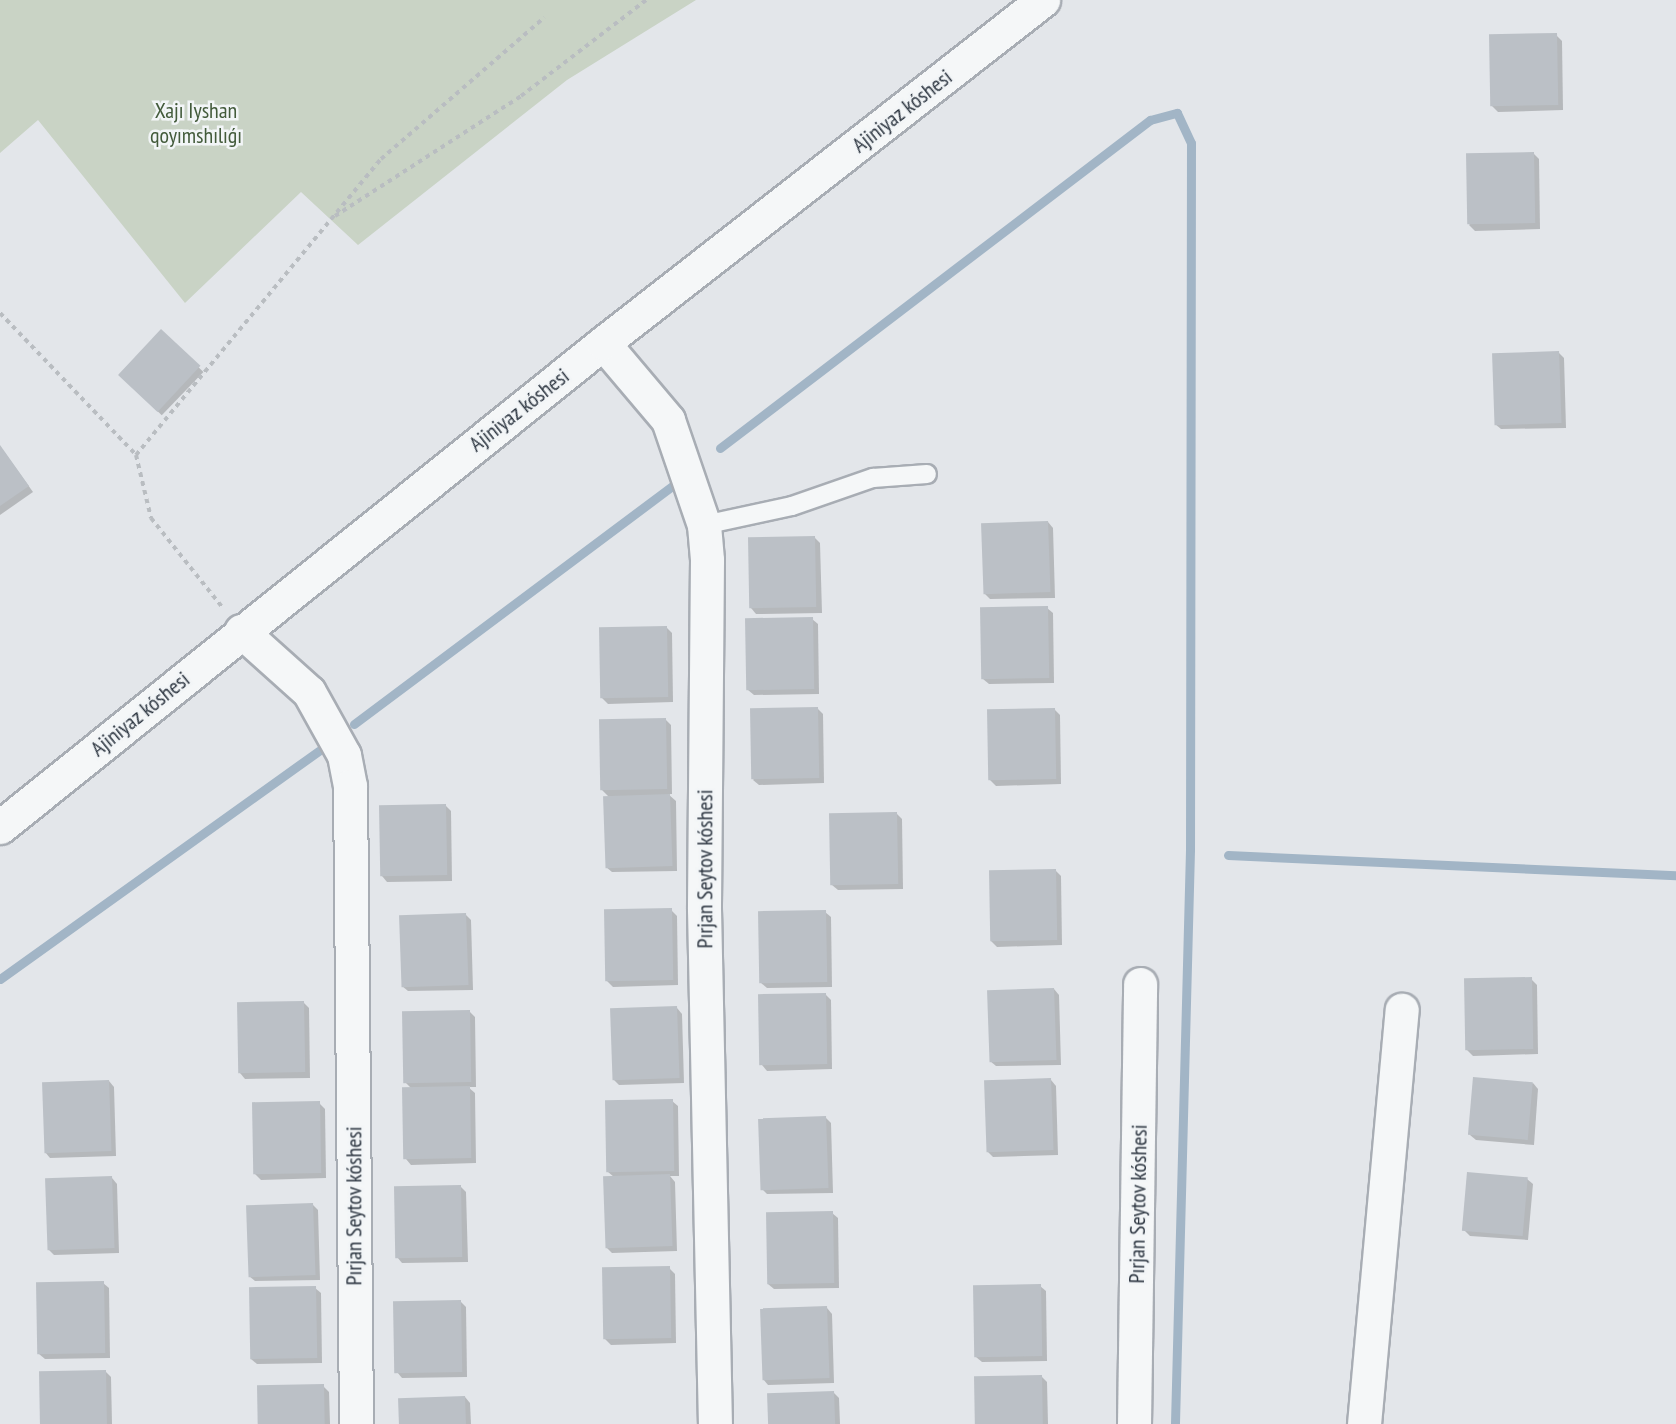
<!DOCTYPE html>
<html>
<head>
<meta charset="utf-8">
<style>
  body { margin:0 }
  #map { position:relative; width:1676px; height:1424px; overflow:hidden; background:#e3e6ea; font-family:"PT Sans Narrow",sans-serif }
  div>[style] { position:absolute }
  .green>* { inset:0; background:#c9d3c5 }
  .shadow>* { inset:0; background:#0003; transform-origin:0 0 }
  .stream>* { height:9px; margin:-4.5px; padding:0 4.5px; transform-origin:4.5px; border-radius:4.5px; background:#a2b5c6 }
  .building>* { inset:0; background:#bbc0c6; transform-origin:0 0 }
  .path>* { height:4px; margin-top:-2px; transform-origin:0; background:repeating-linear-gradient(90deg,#b9bdc1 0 4.5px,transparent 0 9px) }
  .roads { filter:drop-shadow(2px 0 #a8adb4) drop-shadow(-2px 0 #a8adb4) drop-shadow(0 2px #a8adb4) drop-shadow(0 -2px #a8adb4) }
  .service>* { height:18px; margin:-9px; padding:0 9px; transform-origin:9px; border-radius:9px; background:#f5f7f8 }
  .minor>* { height:33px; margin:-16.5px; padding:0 16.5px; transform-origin:16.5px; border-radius:16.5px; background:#f5f7f8 }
  .tertiary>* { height:33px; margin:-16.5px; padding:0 16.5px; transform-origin:16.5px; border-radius:16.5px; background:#f5f7f8 }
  span { translate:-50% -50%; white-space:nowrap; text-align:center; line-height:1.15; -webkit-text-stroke:5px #f2f5f7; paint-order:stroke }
  .park-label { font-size:22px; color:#435b3b }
  .street-label { font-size:22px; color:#2c3540 }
</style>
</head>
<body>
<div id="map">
  <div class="green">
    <i style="clip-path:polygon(0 0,696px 0,567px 80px,358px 245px,301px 192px,185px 303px,38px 120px,0 153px)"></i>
  </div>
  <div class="shadow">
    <i style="clip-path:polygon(1556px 35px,1562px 41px,1563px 110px,1498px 112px,1492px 106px)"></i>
    <i style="clip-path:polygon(1533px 153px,1539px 159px,1540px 229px,1475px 231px,1469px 225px)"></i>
    <i style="left:161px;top:331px;width:59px;height:60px;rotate:44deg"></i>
    <i style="clip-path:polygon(1559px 353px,1564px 358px,1566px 428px,1501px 429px,1495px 424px)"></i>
    <i style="clip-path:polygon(0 446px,33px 492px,0 515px)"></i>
    <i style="clip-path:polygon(1048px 522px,1053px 528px,1055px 598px,990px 599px,984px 593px)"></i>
    <i style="clip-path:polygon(814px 537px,820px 543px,822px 613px,756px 614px,751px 608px)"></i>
    <i style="clip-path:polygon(1047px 608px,1053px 613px,1054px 683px,989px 684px,983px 679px)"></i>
    <i style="clip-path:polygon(812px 619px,818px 624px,819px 694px,754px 695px,748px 690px)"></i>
    <i style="clip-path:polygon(666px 627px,672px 633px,673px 702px,608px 704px,602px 698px)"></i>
    <i style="clip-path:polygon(817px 708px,823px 714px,824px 783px,759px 785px,753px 780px)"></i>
    <i style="clip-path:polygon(1054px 709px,1060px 715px,1061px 784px,996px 786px,990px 780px)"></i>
    <i style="clip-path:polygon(665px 719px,671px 725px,672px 794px,668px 794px,676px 801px,677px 871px,612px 872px,606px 867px,609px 797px,602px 790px)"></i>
    <i style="clip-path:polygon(445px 805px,451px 811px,452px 881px,387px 882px,382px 876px)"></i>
    <i style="clip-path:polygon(896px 813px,902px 819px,903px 889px,838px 890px,832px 885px)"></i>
    <i style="clip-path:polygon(1055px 870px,1061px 876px,1062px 945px,997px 947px,991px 941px)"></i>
    <i style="clip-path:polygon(671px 910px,677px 916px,678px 985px,613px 987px,607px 981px)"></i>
    <i style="clip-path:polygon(825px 912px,831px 917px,832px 987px,767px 988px,761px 983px)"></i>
    <i style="clip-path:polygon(466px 915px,471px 920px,473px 990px,408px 991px,402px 986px)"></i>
    <i style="clip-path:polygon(1531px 979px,1537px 985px,1538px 1054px,1473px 1056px,1467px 1050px)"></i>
    <i style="clip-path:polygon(1054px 989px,1059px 995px,1061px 1065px,996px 1066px,990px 1061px)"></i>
    <i style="clip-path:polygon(825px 994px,831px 1000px,832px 1069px,767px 1071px,762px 1065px)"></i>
    <i style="clip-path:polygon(303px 1002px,309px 1008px,310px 1078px,245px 1079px,240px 1073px)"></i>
    <i style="clip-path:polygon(677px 1008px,682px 1014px,684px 1083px,619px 1085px,613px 1079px)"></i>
    <i style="clip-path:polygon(469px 1011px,475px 1017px,476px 1087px,468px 1087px,475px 1093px,476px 1163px,411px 1165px,406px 1159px,412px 1089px,405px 1082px)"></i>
    <i style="clip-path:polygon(1051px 1080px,1056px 1086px,1058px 1155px,993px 1157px,987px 1151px)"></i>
    <i style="clip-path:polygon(109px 1081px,114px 1087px,116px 1156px,50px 1158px,45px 1152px)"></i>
    <i style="clip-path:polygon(1533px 1083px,1538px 1089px,1534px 1145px,1476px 1140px,1470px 1135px)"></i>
    <i style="clip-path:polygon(672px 1101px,678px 1106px,679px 1176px,670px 1176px,675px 1182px,677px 1251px,612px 1253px,606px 1247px,614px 1177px,608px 1172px)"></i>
    <i style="clip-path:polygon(319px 1103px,325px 1109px,326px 1178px,261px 1180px,255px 1174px)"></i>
    <i style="clip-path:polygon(825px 1117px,831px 1123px,833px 1193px,767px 1194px,761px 1188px)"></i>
    <i style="clip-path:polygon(112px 1178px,117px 1184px,119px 1253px,54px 1255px,48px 1249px)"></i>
    <i style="clip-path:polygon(1527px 1179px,1533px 1184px,1528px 1240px,1470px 1236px,1464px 1230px)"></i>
    <i style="clip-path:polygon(460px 1186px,466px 1192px,468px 1262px,402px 1263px,397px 1257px)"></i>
    <i style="clip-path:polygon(313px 1205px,318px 1210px,320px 1280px,255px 1281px,249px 1276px)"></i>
    <i style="clip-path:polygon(832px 1213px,838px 1218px,839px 1288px,774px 1289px,768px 1284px)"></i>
    <i style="clip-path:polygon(669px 1268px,675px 1274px,676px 1343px,611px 1345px,605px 1339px)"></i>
    <i style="clip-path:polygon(103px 1283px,109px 1288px,110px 1358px,45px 1359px,39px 1354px)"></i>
    <i style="clip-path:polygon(1040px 1286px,1046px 1291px,1047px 1361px,982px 1362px,976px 1357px)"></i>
    <i style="clip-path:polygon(315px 1288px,321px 1293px,322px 1363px,257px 1364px,251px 1359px)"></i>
    <i style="clip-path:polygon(460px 1301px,466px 1307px,467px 1377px,402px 1378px,397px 1372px)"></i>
    <i style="clip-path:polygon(827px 1308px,832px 1314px,834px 1383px,768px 1385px,763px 1379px)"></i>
    <i style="clip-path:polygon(105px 1371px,111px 1377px,112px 1424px,41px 1424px)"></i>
    <i style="clip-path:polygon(1041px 1376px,1047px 1382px,1048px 1424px,977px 1424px)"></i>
    <i style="clip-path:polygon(323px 1386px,329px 1392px,330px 1424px,259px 1424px)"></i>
    <i style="clip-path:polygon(834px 1393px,839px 1398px,840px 1424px,769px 1424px)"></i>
    <i style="clip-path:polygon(465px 1397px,470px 1403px,471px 1424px,400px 1424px)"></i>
  </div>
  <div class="stream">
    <i style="left:720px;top:448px;width:541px;rotate:-37.34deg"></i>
    <i style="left:1150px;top:120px;width:28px;rotate:-15deg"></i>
    <i style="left:1177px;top:113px;width:33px;rotate:65deg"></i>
    <i style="left:1191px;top:143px;width:707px;rotate:90.08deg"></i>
    <i style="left:1190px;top:850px;width:574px;rotate:91.5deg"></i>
    <i style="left:354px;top:724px;width:409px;rotate:-36.8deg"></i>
    <i style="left:1228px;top:855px;width:448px;rotate:2.6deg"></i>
    <i style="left:0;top:979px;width:392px;rotate:-35.6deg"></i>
  </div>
  <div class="building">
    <i style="left:1557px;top:33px;width:72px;height:68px;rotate:89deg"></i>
    <i style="left:1534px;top:152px;width:71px;height:68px;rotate:89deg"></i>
    <i style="left:161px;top:329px;width:54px;height:63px;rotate:43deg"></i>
    <i style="left:1559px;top:351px;width:72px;height:67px;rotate:88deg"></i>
    <i style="clip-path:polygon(0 445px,29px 486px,0 506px)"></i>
    <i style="left:1048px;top:521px;width:71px;height:67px;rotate:88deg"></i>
    <i style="left:815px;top:536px;width:71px;height:67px;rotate:89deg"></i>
    <i style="left:1048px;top:606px;width:72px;height:68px;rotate:89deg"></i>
    <i style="left:813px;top:617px;width:72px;height:68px;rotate:89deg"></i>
    <i style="left:667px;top:626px;width:71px;height:68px;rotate:89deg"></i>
    <i style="left:818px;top:707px;width:71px;height:68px;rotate:89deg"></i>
    <i style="left:1055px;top:708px;width:71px;height:68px;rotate:89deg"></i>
    <i style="left:666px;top:718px;width:71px;height:67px;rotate:89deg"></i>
    <i style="left:670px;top:794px;width:72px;height:67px;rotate:88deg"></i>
    <i style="left:446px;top:804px;width:71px;height:67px;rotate:89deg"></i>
    <i style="left:897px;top:812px;width:72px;height:68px;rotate:89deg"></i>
    <i style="left:1056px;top:869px;width:71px;height:67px;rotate:89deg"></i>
    <i style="left:672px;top:908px;width:72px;height:68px;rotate:89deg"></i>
    <i style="left:826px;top:910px;width:72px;height:68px;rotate:89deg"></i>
    <i style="left:466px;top:913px;width:72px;height:67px;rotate:88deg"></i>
    <i style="left:1532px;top:977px;width:72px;height:68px;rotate:89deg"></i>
    <i style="left:1054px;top:988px;width:72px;height:67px;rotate:88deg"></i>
    <i style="left:826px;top:993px;width:71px;height:68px;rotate:89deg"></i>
    <i style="left:304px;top:1001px;width:71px;height:67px;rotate:89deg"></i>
    <i style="left:677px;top:1006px;width:72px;height:67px;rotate:88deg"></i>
    <i style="left:470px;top:1010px;width:72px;height:68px;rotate:89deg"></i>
    <i style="left:1473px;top:1077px;width:60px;height:58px;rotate:5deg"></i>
    <i style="left:1051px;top:1078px;width:72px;height:67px;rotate:88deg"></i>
    <i style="left:109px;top:1080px;width:71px;height:67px;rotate:88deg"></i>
    <i style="left:470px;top:1086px;width:72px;height:68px;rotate:89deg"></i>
    <i style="left:673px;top:1099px;width:72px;height:68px;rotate:89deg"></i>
    <i style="left:320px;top:1101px;width:72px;height:68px;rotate:89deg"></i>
    <i style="left:826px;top:1116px;width:72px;height:68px;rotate:88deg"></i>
    <i style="left:1467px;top:1172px;width:61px;height:59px;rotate:5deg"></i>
    <i style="left:670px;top:1174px;width:72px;height:67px;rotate:88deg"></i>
    <i style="left:112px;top:1176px;width:72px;height:67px;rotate:88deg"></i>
    <i style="left:461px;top:1185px;width:72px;height:67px;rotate:89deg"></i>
    <i style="left:313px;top:1203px;width:72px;height:67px;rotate:88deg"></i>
    <i style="left:833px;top:1211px;width:72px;height:67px;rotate:89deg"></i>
    <i style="left:670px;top:1266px;width:72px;height:68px;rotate:89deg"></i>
    <i style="left:104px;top:1281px;width:72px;height:68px;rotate:89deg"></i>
    <i style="left:1041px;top:1284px;width:72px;height:68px;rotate:89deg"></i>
    <i style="left:316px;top:1286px;width:72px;height:67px;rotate:89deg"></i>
    <i style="left:461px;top:1300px;width:72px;height:68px;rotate:89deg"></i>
    <i style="left:827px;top:1306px;width:72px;height:67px;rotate:88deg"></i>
    <i style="left:106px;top:1370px;width:54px;height:67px;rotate:89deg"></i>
    <i style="left:1042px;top:1375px;width:49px;height:68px;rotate:89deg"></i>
    <i style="left:324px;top:1384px;width:40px;height:67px;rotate:89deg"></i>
    <i style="left:834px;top:1391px;width:33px;height:67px;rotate:88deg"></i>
    <i style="left:465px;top:1396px;width:28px;height:67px;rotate:88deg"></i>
  </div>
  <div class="path">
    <i style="left:335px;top:216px;width:221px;rotate:-32.8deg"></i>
    <i style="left:521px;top:96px;width:158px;rotate:-37.5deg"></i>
    <i style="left:0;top:313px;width:197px;rotate:46.2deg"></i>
    <i style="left:136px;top:455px;width:65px;rotate:76.6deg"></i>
    <i style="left:151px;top:518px;width:114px;rotate:51.4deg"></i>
    <i style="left:136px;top:455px;width:384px;rotate:-50.4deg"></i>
    <i style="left:381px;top:159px;width:216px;rotate:-40.9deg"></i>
  </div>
  <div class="roads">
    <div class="service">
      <i style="left:704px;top:525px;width:90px;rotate:-12.2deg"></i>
      <i style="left:792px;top:506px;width:86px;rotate:-19.1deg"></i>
      <i style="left:873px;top:478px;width:54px;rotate:-4.2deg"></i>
    </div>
    <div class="minor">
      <i style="left:603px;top:343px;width:101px;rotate:49.8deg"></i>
      <i style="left:668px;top:420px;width:111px;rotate:71.1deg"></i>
      <i style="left:704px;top:525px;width:35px;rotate:85deg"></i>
      <i style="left:707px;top:560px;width:349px;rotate:90.5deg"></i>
      <i style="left:704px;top:909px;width:515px;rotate:88.78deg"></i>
      <i style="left:241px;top:631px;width:91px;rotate:41.9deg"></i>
      <i style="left:309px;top:692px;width:72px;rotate:60.9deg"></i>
      <i style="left:344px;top:755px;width:32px;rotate:79deg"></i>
      <i style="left:350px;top:786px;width:638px;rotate:89.46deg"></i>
      <i style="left:1134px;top:1424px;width:440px;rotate:-89.2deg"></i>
      <i style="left:1364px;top:1424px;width:416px;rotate:-84.8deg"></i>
    </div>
    <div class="tertiary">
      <i style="left:0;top:827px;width:773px;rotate:-38.75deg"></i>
      <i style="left:603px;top:343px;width:558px;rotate:-37.94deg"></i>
    </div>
  </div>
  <div class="park-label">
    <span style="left:196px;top:123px">Xajı Iyshan<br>qoyımshılıǵı</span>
  </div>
  <div class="street-label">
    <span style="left:902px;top:111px;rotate:-38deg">Ajiniyaz kóshesi</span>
    <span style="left:519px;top:410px;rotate:-38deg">Ajiniyaz kóshesi</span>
    <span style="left:140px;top:714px;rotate:-39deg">Ajiniyaz kóshesi</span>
    <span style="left:705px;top:869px;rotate:-90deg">Pırjan Seytov kóshesi</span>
    <span style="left:1138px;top:1204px;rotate:-89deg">Pırjan Seytov kóshesi</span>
    <span style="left:354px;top:1206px;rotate:-90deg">Pırjan Seytov kóshesi</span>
  </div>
</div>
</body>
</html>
